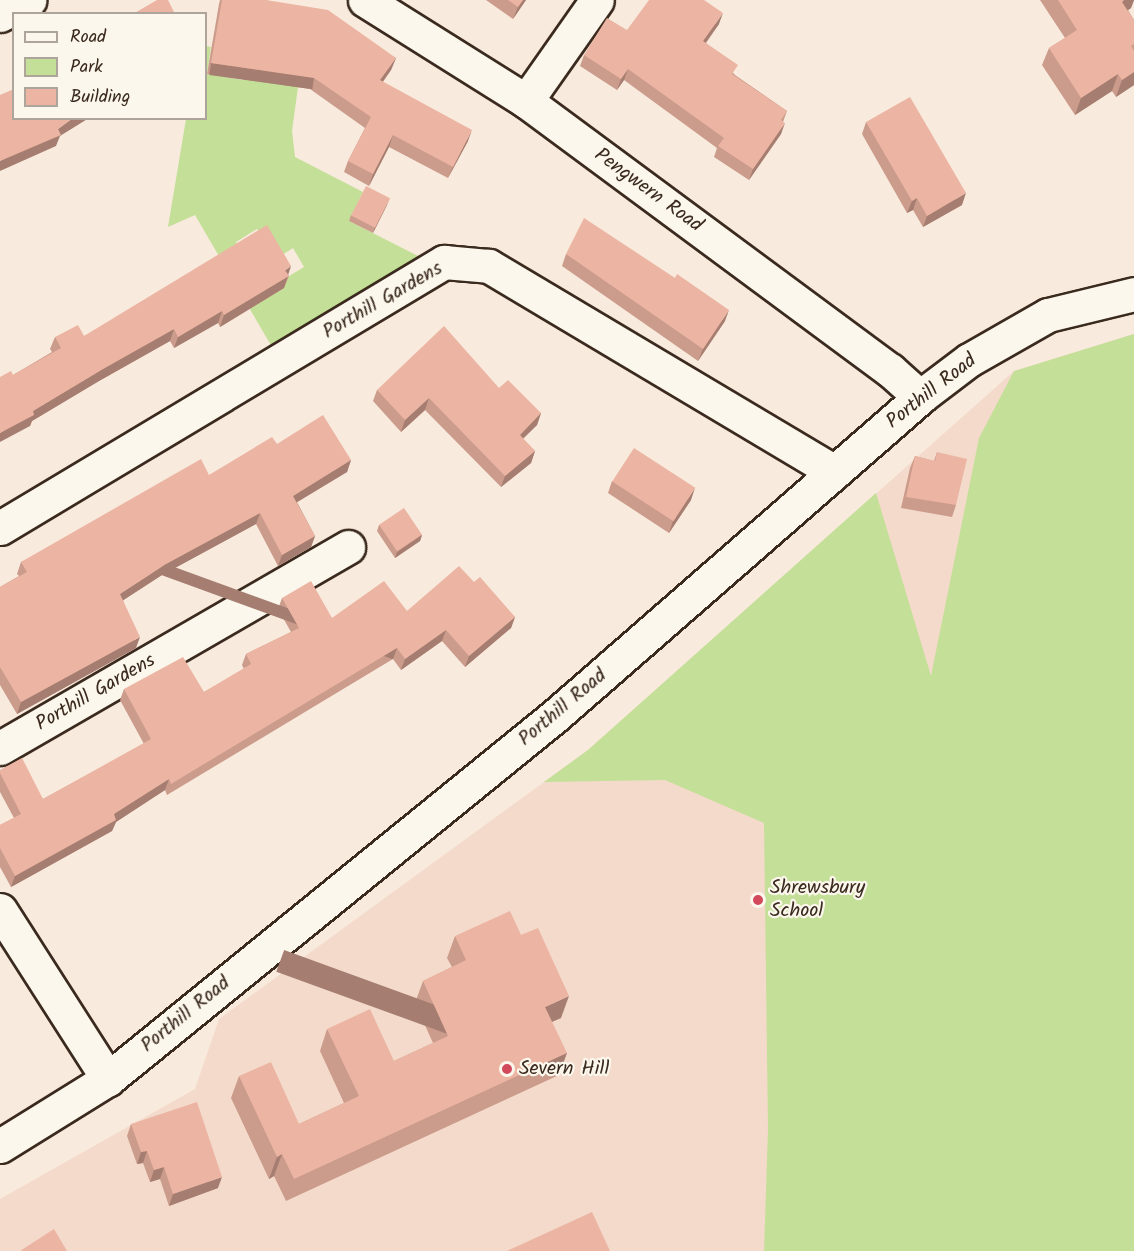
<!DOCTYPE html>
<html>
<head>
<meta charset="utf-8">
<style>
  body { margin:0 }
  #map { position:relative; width:1134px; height:1251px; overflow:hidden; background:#f8eadd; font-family:Kalam,sans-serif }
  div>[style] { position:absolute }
  .built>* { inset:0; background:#f4dacb }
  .green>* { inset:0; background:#c4df97 }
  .roads { filter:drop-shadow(2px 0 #3b2a1e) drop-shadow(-2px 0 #3b2a1e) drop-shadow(0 2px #3b2a1e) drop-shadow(0 -2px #3b2a1e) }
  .minor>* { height:33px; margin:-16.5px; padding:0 16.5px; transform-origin:16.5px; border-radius:16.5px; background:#fbf7ec }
  .wall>* { inset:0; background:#cb9b8b }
  .shaded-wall>* { inset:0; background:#a57e71; transform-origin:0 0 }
  .building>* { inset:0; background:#ecb4a2; transform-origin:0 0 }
  .dots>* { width:16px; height:16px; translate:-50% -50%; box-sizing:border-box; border:3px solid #fbf7ec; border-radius:50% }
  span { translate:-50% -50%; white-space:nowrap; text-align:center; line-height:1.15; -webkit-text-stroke:4.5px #fbf7ec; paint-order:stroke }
  .street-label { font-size:20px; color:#3b2a1e }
  .poi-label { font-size:20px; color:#3b2a1e }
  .left { translate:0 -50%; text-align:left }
  .legend { position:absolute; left:12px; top:12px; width:195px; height:108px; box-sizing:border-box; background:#fbf7ec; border:2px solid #aea59a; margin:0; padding:8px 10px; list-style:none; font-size:18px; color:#3b2a1e }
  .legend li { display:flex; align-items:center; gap:12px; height:30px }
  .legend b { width:30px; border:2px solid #aea59a }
</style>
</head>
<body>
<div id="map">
  <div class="built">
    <i style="clip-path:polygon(1134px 334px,1134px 1251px,0 1251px,0 1199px,195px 1089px,219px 1019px,588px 750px,1014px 371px)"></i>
  </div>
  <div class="green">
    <i style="clip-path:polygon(evenodd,206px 46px,211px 47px,207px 74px,243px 80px,247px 59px,301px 65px,292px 131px,295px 157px,363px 192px,349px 221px,426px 260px,272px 347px,195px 215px,168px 227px,186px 119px,206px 118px,206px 46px,257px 229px,276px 259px,293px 248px,304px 267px,281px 281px,284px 288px,260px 302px,251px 267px,236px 242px,257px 229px)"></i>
    <i style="clip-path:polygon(1134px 334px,1134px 1251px,764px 1251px,768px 1129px,764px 823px,665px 780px,544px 782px,588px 750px,876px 493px,931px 676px,979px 438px,1014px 371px)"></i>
  </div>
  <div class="roads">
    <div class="minor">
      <i style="left:365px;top:0;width:190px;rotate:32.1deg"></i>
      <i style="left:526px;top:101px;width:453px;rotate:36.5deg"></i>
      <i style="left:890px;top:370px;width:40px;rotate:42deg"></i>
      <i style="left:0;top:15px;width:33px;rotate:-27deg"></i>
      <i style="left:526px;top:101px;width:123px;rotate:-54.9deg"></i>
      <i style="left:0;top:528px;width:518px;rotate:-30.93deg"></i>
      <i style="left:444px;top:262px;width:45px;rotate:5.1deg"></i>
      <i style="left:489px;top:266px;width:402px;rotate:30.8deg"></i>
      <i style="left:0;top:748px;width:402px;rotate:-30deg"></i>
      <i style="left:0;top:910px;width:201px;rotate:57.4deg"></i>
      <i style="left:0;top:1146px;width:127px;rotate:-31.8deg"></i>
      <i style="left:108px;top:1079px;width:577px;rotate:-39.09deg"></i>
      <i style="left:556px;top:715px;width:483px;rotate:-41.1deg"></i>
      <i style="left:920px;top:397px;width:61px;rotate:-37.1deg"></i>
      <i style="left:969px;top:360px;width:91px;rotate:-29.7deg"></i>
      <i style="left:1048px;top:315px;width:89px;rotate:-13.7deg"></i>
    </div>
  </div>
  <div class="wall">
    <i style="clip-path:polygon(220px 0,266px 0,396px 58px,391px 70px,383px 82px,468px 141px,448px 178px,389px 147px,369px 186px,344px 172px,348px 161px,365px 128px,310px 89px,207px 74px,219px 4px)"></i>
    <i style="clip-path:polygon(486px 0,526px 0,513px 19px)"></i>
    <i style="clip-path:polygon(1040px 0,1134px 0,1131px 8px,1128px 10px,1134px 20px,1134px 85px,1116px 97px,1112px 91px,1075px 115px,1042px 65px,1049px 48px,1065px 38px)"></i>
    <i style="clip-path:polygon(719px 24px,706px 43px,735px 75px,787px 111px,783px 122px,781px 134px,749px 180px,714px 157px,717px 148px,624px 80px,617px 90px,580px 66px,584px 55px,627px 30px)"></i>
    <i style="clip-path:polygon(866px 122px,962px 205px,923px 227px,913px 210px,907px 213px,862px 134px)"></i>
    <i style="clip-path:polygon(387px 205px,373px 233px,349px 221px,351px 215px)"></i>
    <i style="clip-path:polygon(566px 254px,725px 321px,698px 361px,562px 266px)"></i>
    <i style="clip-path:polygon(288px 275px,289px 276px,284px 288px,220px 327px,218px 323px,174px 348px,170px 341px,99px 381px,32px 421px,30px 426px,13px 375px,52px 352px,50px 349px,55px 337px,84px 336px)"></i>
    <i style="clip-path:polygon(499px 388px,541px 413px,537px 425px,523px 439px,535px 451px,531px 463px,501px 487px,425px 410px,401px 432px,373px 401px,377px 390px)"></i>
    <i style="clip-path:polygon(277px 444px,351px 460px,347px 472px,297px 502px,315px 536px,311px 547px,278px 566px,256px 524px,162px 575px,123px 600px,136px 648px,17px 714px,0 685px,0 587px,19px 576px,17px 574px,21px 562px)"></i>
    <i style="clip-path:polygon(937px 452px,956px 505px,952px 517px,901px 508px,910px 468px,915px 456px,934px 461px)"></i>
    <i style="clip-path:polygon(612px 481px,691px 500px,669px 533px,608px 493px)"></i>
    <i style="clip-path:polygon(379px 525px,422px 535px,420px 541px,395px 558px,377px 531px)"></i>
    <i style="clip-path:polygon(474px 582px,515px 617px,511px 628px,465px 667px,442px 641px,401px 670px,393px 659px,167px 795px,165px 790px,116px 822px,112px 831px,11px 887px,0 867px,0 825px,14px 818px,0 792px,0 770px,43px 799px,144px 744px,120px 700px,124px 689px,204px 692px,244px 669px,242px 665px,246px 654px,291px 632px,278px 609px,282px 598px,332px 618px,407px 611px)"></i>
    <i style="clip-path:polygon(455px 936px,561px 1018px,552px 1022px,559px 1075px,286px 1201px,274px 1176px,269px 1179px,231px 1098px,239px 1076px,299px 1124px,344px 1103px,320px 1051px,327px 1029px,394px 1061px,433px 1043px,415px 1003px,423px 981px,452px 967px,447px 958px)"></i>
    <i style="clip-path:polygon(131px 1124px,218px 1188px,169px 1206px,160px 1179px,150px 1182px,143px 1163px,137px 1164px,127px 1136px)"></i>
  </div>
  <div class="shaded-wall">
    <i style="clip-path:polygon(523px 0,526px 0,513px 19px,518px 7px)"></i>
    <i style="clip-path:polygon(1124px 0,1134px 0,1131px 8px,1116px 19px,1122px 2px)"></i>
    <i style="clip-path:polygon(723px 13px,719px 24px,699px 52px,703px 41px)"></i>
    <i style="clip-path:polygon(396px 58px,391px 70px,375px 92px,380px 80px)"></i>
    <i style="left:211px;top:63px;width:104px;height:12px;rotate:8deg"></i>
    <i style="clip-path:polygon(628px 69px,624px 80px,617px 90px,621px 79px)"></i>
    <i style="clip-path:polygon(1134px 72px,1134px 85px,1116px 97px,1122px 80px)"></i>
    <i style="clip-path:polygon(1118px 74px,1112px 91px,1075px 115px,1081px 98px)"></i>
    <i style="clip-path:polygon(73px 118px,89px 118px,60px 136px,56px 146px,0 171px,0 161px,58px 129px)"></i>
    <i style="clip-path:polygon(785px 123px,781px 134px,749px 180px,753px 169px)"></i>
    <i style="clip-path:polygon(472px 130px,468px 141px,448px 178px,453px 167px)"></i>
    <i style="clip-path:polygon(393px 135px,389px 147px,369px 186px,373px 174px)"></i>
    <i style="clip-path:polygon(966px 193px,962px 205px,923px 227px,927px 216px)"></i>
    <i style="clip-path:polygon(390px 198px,387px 205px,373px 233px,375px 227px)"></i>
    <i style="clip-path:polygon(917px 198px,913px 210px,907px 213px,912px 201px)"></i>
    <i style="clip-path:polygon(291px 266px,284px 288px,220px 327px,224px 315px)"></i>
    <i style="clip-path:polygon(729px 310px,725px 321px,698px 361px,703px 349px)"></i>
    <i style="clip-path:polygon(222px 311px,218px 323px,174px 348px,178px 337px)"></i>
    <i style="clip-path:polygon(174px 329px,170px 341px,99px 381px,32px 421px,30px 426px,0 442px,0 433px,33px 411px,103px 369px)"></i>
    <i style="clip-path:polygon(429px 398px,425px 410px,401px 432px,405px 420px)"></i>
    <i style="clip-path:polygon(541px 413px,537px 425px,515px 446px,520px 435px)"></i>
    <i style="clip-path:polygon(535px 451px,531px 463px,501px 487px,505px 476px)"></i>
    <i style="clip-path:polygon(351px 460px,347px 472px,289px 507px,293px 496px)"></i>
    <i style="clip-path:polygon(695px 488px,691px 500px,669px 533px,673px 521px)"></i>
    <i style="clip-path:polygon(260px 513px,256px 524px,162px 575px,116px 605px,120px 594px,166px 564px)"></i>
    <i style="clip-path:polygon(422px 535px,420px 541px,395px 558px,397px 552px)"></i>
    <i style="clip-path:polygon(315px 536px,311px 547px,278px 566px,282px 555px)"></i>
    <i style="clip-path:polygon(515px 617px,511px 628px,465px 667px,469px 656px)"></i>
    <i style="clip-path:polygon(446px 630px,442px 641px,401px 670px,405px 659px)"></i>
    <i style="clip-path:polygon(140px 637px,136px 648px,17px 714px,21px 702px)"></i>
    <i style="left:397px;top:648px;width:12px;height:264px;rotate:110deg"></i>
    <i style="clip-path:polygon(169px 779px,165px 790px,116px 822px,112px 831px,11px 887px,15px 876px)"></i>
    <i style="clip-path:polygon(569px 996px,561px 1018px,537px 1028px,545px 1007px)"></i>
    <i style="left:567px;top:1053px;width:23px;height:301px;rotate:110deg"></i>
    <i style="clip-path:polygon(147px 1151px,143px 1163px,137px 1164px,141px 1152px)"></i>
    <i style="clip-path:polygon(282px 1154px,274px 1176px,269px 1179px,277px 1157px)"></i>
    <i style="clip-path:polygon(164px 1167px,160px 1179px,150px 1182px,154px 1170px)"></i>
    <i style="clip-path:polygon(222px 1177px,218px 1188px,169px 1206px,173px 1194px)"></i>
  </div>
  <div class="building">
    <i style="clip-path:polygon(157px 0,168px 0,175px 14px,133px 14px)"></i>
    <i style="clip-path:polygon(222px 0,266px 0,328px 10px,396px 58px,380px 80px,472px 130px,453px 167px,393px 135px,373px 174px,348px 161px,371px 117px,314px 78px,211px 63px)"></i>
    <i style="clip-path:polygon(508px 0,523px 0,518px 7px)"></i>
    <i style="clip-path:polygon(649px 0,704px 0,723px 13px,703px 41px,738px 65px,732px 74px,787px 111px,781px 120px,785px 123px,753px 169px,718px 146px,724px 138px,628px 69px,621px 79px,584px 55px,607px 18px,627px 30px)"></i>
    <i style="clip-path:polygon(1058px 0,1124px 0,1122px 2px,1134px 20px,1134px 44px,1131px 46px,1134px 51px,1134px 72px,1122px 80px,1118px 74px,1081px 98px,1049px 48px,1077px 30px)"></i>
    <i style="clip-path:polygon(14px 89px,14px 118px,73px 118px,58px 129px,61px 135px,0 161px,0 95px)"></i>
    <i style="clip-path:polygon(910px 97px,966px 193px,927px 216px,917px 198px,912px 201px,866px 122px)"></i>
    <i style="left:366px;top:186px;width:27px;height:33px;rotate:27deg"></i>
    <i style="clip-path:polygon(584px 218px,675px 278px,677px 274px,729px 310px,703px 349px,566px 254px)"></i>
    <i style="clip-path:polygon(267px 225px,291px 266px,285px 270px,289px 276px,224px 315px,222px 311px,178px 337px,174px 329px,103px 369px,33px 411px,34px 415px,0 433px,0 377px,11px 371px,13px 375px,61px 348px,55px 337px,78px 325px,84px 336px)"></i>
    <i style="clip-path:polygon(444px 326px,499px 388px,508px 380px,541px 413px,520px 435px,535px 451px,505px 476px,429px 398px,405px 420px,377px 390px)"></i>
    <i style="clip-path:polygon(323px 415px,351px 460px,293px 496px,315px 536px,282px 555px,260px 513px,166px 564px,120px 594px,140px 637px,21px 702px,0 667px,0 587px,27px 572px,21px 562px,201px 459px,209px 475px,272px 437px,277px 444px)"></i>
    <i style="left:634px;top:448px;width:73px;height:40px;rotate:33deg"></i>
    <i style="clip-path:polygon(937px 452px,967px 459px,956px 505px,906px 497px,915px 456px,935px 461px)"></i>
    <i style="left:404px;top:508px;width:32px;height:30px;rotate:56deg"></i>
    <i style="clip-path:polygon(459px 566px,474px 582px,480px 577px,515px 617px,469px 656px,446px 630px,405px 659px,397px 648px,171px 784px,169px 779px,114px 814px,116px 820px,15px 876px,0 848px,0 825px,21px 814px,0 773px,0 770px,22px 758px,43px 799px,151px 739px,124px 689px,183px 657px,204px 692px,251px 664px,246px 654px,299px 628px,282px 598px,311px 581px,332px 618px,384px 581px,407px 611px)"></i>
    <i style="clip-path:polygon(510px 911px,521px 935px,538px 928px,569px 996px,545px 1007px,567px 1053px,294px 1179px,282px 1154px,277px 1157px,239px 1076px,271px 1062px,299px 1124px,359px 1096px,327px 1029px,370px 1009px,394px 1061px,448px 1036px,423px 981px,466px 960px,455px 936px)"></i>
    <i style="clip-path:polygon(197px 1102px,222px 1177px,173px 1194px,164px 1167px,154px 1170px,147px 1151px,141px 1152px,131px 1124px)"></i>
    <i style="clip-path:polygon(592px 1212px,610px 1251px,507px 1251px)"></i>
    <i style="clip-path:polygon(54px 1229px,67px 1251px,20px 1251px)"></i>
  </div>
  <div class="dots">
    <i style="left:758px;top:900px;background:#d1495b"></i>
    <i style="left:507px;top:1069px;background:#d1495b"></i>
  </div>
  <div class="street-label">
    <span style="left:648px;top:191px;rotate:36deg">Pengwern Road</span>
    <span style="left:383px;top:301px;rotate:-30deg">Porthill Gardens</span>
    <span style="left:932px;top:392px;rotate:-38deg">Porthill Road</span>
    <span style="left:96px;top:693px;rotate:-30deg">Porthill Gardens</span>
    <span style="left:563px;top:708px;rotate:-40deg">Porthill Road</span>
    <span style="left:186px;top:1015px;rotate:-39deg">Porthill Road</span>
  </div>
  <div class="poi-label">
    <span class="left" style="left:770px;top:900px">Shrewsbury<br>School</span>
    <span class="left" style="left:519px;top:1069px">Severn Hill</span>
  </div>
  <ul class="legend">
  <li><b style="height:8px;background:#fbf7ec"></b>Road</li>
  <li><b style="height:16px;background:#c4df97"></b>Park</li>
  <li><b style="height:16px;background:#ecb4a2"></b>Building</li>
  </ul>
</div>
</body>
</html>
